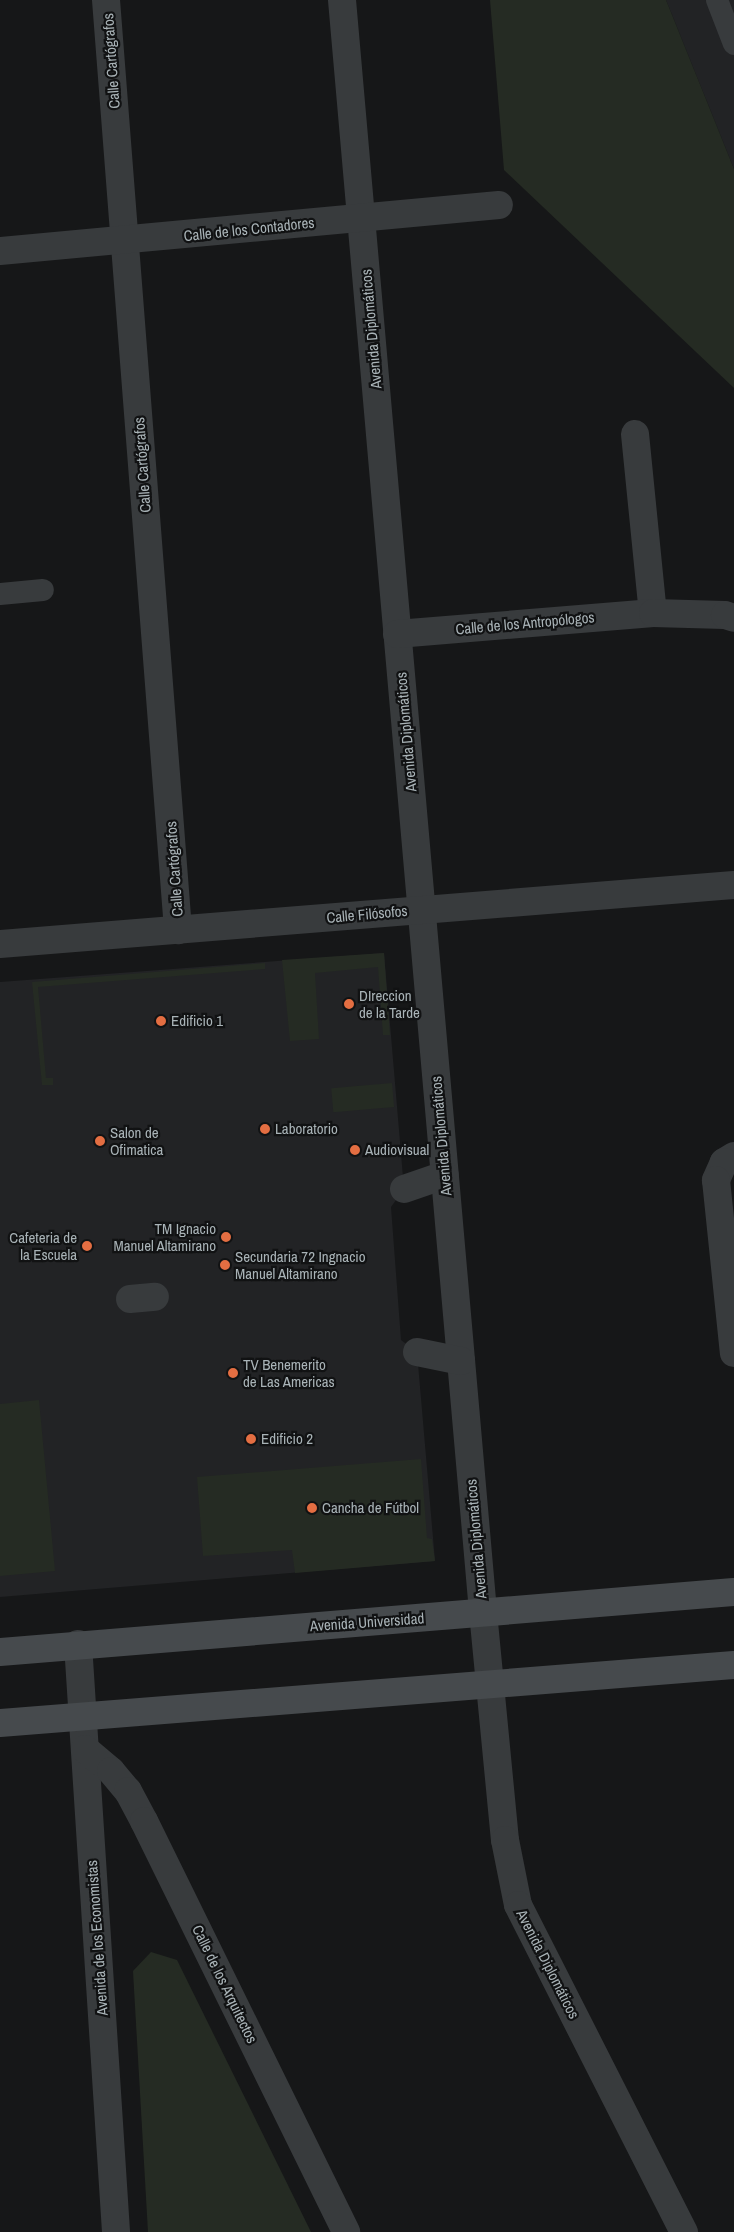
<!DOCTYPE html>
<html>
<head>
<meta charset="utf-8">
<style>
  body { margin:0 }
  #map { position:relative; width:734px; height:2232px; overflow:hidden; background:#161718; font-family:"Archivo Narrow",sans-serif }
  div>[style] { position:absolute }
  .built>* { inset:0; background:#222325 }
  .green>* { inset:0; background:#252b23; transform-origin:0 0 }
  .lane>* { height:22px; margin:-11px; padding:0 11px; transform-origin:11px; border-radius:11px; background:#383b3d }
  .street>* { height:28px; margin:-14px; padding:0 14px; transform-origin:14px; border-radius:14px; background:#383b3d }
  .secondary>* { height:28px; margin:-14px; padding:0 14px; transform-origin:14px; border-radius:14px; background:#464a4d }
  .dots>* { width:14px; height:14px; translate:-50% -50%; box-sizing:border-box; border:2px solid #111213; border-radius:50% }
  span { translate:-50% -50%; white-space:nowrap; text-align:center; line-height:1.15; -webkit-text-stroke:4.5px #111213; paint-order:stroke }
  .street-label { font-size:15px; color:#a9b3b7 }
  .poi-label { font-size:15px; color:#a9b3b7 }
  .left { translate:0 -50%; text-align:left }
  .right { translate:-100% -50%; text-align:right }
</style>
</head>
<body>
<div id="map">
  <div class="built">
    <i style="clip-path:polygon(666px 0,734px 0,734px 169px)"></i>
    <i style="clip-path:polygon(384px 953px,404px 1189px,391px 1207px,401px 1340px,417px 1352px,435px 1561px,0 1597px,0 982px)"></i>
  </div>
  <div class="green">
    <i style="clip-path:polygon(490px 0,666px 0,734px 169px,734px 388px,504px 170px)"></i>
    <i style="clip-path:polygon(384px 953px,390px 1035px,383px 1035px,378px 967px,315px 973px,319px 1039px,290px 1041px,282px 960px)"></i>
    <i style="clip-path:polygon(265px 963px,265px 969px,38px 987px,46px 1078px,53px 1078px,53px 1085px,42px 1085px,32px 982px)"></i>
    <i style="left:392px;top:1083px;width:24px;height:61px;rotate:85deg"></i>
    <i style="clip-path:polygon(39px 1400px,55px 1571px,0 1576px,0 1404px)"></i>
    <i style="clip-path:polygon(421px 1459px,427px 1538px,432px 1539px,435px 1561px,295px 1573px,292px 1550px,203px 1556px,197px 1477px)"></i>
    <i style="clip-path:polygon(151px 1952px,177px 1960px,311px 2232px,148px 2232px,133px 1971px)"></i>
  </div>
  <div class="lane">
    <i style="left:717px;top:0;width:47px;rotate:68.9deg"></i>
    <i style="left:0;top:594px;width:43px;rotate:-5.3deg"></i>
  </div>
  <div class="street">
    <i style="left:106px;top:0;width:933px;rotate:85.57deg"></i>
    <i style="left:342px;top:0;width:1618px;rotate:85deg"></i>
    <i style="left:483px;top:1612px;width:229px;rotate:84.5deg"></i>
    <i style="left:505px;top:1840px;width:66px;rotate:78.7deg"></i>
    <i style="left:518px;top:1905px;width:367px;rotate:63.1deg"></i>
    <i style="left:0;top:251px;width:501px;rotate:-5.27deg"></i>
    <i style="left:635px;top:434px;width:180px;rotate:84.3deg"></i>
    <i style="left:397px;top:634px;width:257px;rotate:-4.7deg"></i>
    <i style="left:653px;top:613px;width:72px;rotate:1.6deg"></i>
    <i style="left:725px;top:615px;width:9px;rotate:18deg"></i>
    <i style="left:0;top:944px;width:736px;rotate:-4.6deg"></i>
    <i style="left:734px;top:1156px;width:12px;rotate:149deg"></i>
    <i style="left:724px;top:1162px;width:20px;rotate:114deg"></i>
    <i style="left:716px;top:1180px;width:174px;rotate:84.1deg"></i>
    <i style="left:404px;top:1189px;width:43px;rotate:-18.9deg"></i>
    <i style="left:130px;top:1299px;width:25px;rotate:-5deg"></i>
    <i style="left:417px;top:1352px;width:45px;rotate:11.6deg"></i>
    <i style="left:78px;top:1644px;width:589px;rotate:86.3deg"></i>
    <i style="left:85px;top:1749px;width:34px;rotate:40deg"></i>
    <i style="left:111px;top:1771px;width:26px;rotate:50deg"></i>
    <i style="left:128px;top:1791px;width:34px;rotate:62deg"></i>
    <i style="left:144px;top:1821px;width:458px;rotate:63.8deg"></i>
  </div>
  <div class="secondary">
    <i style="left:0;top:1652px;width:736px;rotate:-4.67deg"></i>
    <i style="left:0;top:1723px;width:736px;rotate:-4.52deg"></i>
  </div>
  <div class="dots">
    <i style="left:349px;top:1004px;background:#e46e42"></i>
    <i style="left:161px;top:1021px;background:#e46e42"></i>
    <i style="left:265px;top:1129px;background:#e46e42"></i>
    <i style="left:100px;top:1141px;background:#e46e42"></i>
    <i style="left:355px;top:1150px;background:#e46e42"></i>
    <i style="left:226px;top:1237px;background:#e46e42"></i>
    <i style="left:87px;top:1246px;background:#e46e42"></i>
    <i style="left:225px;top:1265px;background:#e46e42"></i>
    <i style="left:233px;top:1373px;background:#e46e42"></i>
    <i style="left:251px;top:1439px;background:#e46e42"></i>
    <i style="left:312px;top:1508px;background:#e46e42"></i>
  </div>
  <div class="street-label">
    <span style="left:111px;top:61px;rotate:-94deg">Calle Cartógrafos</span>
    <span style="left:249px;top:229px;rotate:-6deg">Calle de los Contadores</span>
    <span style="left:371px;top:329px;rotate:-95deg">Avenida Diplomáticos</span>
    <span style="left:142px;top:465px;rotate:-94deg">Calle Cartógrafos</span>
    <span style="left:525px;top:623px;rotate:-5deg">Calle de los Antropólogos</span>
    <span style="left:406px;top:732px;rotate:-95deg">Avenida Diplomáticos</span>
    <span style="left:174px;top:869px;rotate:-94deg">Calle Cartógrafos</span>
    <span style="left:367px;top:914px;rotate:-5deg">Calle Filósofos</span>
    <span style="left:441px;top:1136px;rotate:-95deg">Avenida Diplomáticos</span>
    <span style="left:476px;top:1539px;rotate:-95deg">Avenida Diplomáticos</span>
    <span style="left:367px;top:1622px;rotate:-4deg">Avenida Universidad</span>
    <span style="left:97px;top:1938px;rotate:-94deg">Avenida de los Economistas</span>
    <span style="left:548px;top:1964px;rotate:63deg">Avenida Diplomáticos</span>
    <span style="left:225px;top:1984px;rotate:64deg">Calle de los Arquitectos</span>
  </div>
  <div class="poi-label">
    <span class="left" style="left:359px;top:1004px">DIreccion<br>de la Tarde</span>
    <span class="left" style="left:171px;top:1021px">Edificio 1</span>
    <span class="left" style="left:275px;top:1129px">Laboratorio</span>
    <span class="left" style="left:110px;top:1141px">Salon de<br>Ofimatica</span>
    <span class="left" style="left:365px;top:1150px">Audiovisual</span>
    <span class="right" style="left:216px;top:1237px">TM Ignacio<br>Manuel Altamirano</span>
    <span class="right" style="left:77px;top:1246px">Cafeteria de<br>la Escuela</span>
    <span class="left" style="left:235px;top:1265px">Secundaria 72 Ingnacio<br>Manuel Altamirano</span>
    <span class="left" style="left:243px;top:1373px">TV Benemerito<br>de Las Americas</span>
    <span class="left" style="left:261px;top:1439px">Edificio 2</span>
    <span class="left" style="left:322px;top:1508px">Cancha de Fútbol</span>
  </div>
</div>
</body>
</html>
